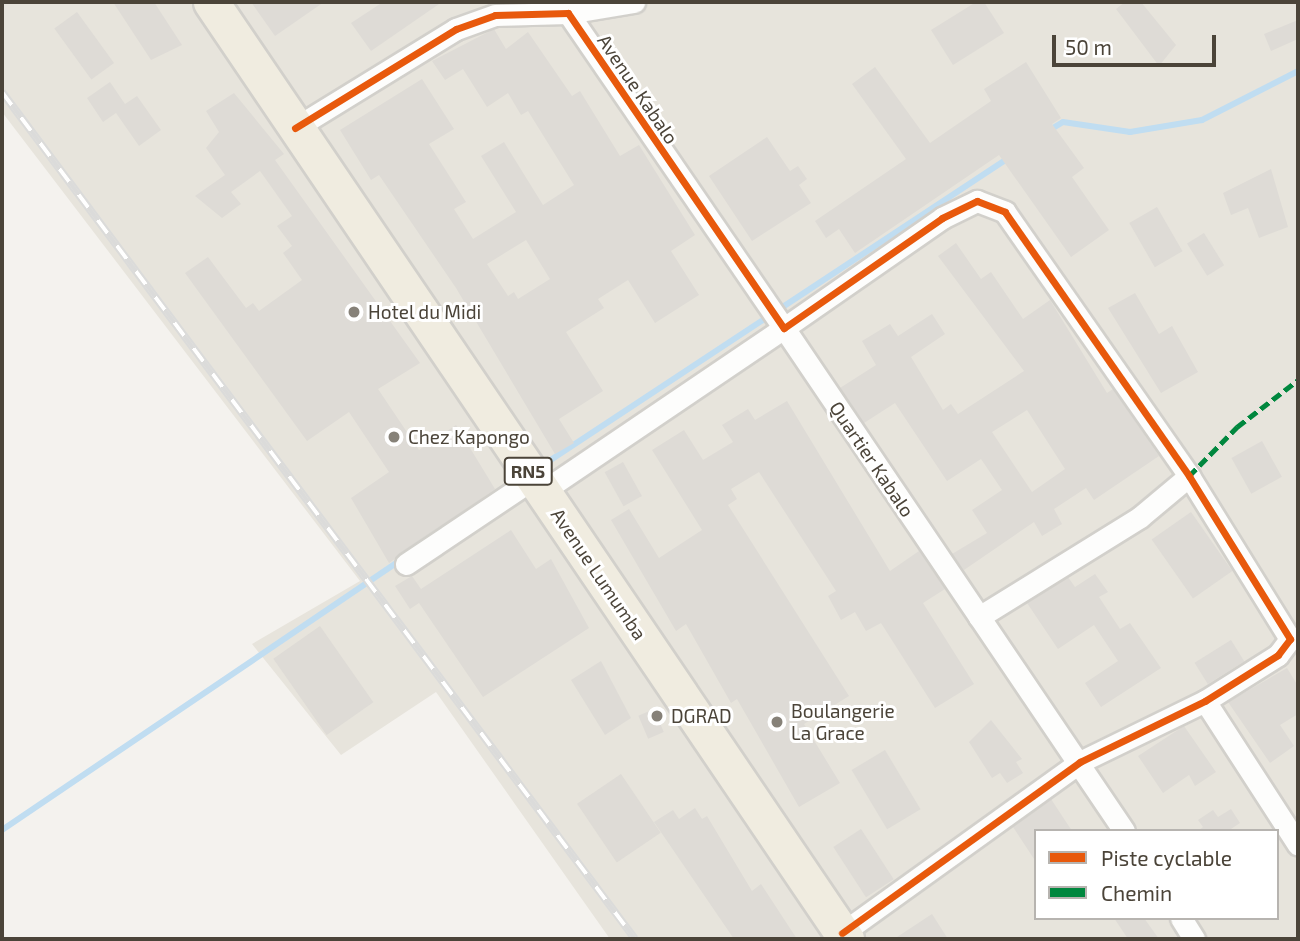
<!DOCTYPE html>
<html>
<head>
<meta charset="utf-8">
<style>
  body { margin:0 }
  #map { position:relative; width:1300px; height:941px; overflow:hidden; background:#f4f2ee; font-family:"Exo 2",sans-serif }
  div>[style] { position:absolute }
  .residential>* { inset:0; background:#e7e4dc }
  .stream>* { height:6px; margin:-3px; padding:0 3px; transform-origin:3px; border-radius:3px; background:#c0ddf1 }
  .building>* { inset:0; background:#dedbd6; transform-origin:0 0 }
  .roads { filter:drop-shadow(2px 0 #d2d0cb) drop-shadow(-2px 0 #d2d0cb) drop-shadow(0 2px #d2d0cb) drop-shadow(0 -2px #d2d0cb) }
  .minor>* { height:21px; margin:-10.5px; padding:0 10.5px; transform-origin:10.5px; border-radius:10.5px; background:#fdfdfc }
  .trunk>* { height:35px; margin:-17.5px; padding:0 17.5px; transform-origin:17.5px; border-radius:17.5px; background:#f0ece0 }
  .rail>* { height:8px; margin-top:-4px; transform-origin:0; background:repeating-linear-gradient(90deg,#fff 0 16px,#dbdbda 0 32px); box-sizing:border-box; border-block:2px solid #dbdbda }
  .quiet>* { height:5px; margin-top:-2.5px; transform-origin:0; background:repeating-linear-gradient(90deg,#00873e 0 10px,transparent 0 15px) }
  .cycleway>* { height:7px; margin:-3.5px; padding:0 3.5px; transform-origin:3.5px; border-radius:3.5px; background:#e8590c }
  .dots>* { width:19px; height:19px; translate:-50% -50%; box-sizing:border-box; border:4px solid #fff; border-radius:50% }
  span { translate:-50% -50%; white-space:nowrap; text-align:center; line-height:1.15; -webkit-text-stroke:6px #fff; paint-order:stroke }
  .shield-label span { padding:2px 5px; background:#fff; border:2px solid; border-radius:5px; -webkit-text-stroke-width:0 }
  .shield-label { font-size:18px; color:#4b4439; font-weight:700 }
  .street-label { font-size:19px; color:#4b4439 }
  .poi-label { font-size:19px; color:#4b4439 }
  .left { translate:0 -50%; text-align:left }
  .frame { position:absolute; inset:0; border:4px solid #4b4439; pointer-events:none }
  .legend { position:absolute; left:1034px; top:829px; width:245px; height:91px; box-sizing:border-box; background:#fff; border:2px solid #b7b4b0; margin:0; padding:9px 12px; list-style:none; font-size:21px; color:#4b4439 }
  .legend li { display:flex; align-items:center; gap:14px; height:35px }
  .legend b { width:35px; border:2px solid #b7b4b0 }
  .scale { position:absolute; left:1052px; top:35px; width:164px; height:32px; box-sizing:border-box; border:4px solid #4b4439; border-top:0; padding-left:9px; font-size:21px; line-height:24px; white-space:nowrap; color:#4b4439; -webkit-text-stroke:5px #fff; paint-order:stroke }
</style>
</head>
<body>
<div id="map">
  <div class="residential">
    <i style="clip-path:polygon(evenodd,2px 2px,1298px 2px,1298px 939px,610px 939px,436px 692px,341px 755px,252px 644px,360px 581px,2px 112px,2px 2px,1036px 831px,1277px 831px,1277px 918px,1036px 918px,1036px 831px)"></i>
  </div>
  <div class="stream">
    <i style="left:1048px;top:131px;width:17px;rotate:-31deg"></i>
    <i style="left:1063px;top:122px;width:68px;rotate:8.5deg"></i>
    <i style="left:1130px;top:132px;width:73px;rotate:-9.5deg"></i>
    <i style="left:1202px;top:120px;width:108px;rotate:-27deg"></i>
    <i style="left:540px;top:467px;width:563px;rotate:-33.41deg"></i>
    <i style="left:2px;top:830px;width:485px;rotate:-34.1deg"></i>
  </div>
  <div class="building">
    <i style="clip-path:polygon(113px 2px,154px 2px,182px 45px,151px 60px)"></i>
    <i style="clip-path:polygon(251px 2px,324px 2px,275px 36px)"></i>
    <i style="clip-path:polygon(383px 2px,442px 2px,371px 51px,351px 23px)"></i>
    <i style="clip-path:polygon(976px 2px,984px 2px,1004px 33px,953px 65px,931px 30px)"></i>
    <i style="clip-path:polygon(1125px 2px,1141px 2px,1176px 45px,1159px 66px,1116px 9px)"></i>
    <i style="left:77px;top:12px;width:63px;height:28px;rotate:54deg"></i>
    <i style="clip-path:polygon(1298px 20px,1298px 39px,1271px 51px,1264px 34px)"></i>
    <i style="clip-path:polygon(evenodd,494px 29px,506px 49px,528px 32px,572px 96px,580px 91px,620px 156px,639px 145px,695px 235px,671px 251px,699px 295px,655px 323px,628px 280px,598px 299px,604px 308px,566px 332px,603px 391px,559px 419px,574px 443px,555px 454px,456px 288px,379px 175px,371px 180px,340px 130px,422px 79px,454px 129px,429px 144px,466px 202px,454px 209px,473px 239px,516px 212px,481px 156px,504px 142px,543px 205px,574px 185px,528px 111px,521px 115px,508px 93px,487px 107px,463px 69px,445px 80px,432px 61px,494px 29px,526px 240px,550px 279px,518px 299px,514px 292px,508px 296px,487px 264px,526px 240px)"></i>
    <i style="clip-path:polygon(1026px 62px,1061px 118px,1052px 124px,1084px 168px,1072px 177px,1109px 230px,1071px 257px,999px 155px,855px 253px,839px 229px,826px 238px,815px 221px,906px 159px,852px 84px,875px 67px,930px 143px,991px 101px,984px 89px)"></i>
    <i style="clip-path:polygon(110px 82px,125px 104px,137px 96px,161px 130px,139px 146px,116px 113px,103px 122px,87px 98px)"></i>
    <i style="clip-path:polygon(234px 93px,284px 154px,275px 160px,420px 363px,378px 389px,419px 450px,456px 425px,495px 489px,389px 563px,351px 498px,389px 472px,349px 412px,307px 441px,185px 273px,208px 257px,246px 308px,253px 303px,259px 311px,302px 280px,283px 253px,292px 246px,277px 226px,292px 216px,260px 171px,231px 192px,241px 204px,222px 218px,195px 196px,225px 175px,206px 148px,219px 132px,206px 111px)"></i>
    <i style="clip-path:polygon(767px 137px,790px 171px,798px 166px,807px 179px,799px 185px,811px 203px,752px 241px,709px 176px)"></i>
    <i style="clip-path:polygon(1271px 169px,1288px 227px,1259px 238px,1248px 208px,1231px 215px,1223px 193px)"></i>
    <i style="left:1157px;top:207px;width:51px;height:32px;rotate:60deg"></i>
    <i style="left:1204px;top:233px;width:38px;height:20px;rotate:58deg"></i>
    <i style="clip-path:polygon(evenodd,956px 243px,981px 279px,991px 272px,1023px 319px,1050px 300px,1107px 393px,1113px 389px,1159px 456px,1094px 500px,1086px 488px,1054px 509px,1062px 524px,1042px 536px,1034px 522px,964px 570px,952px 554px,987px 533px,972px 510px,1002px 490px,981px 459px,947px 481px,895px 403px,864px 423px,840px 388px,876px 365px,862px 341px,890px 324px,898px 336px,932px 314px,945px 334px,911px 357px,943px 410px,951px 404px,958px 414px,1024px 371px,938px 256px,956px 243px,1027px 410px,1065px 469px,1032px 492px,992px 432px,1027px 410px)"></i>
    <i style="clip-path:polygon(1135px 293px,1159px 334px,1172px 326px,1198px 372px,1161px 393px,1108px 308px)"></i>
    <i style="clip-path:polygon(787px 401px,890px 571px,919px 551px,945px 589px,923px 603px,974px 684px,935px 708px,881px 623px,866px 631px,855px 612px,841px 620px,828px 596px,836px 591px,759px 472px,731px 489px,737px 499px,728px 505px,849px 696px,804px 724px,840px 783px,799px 807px,737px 699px,731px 703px,686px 624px,676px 631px,611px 520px,629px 509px,659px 558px,702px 530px,652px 450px,684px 430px,703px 460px,733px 442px,722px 425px,748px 409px,755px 420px)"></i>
    <i style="left:1262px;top:441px;width:41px;height:35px;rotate:61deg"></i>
    <i style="left:623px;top:462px;width:39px;height:21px;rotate:61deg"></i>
    <i style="left:1191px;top:512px;width:72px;height:48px;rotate:55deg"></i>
    <i style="clip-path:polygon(511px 530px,536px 569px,551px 559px,589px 628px,483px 697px,419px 603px,410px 609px,395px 586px,412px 576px,421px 589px)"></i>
    <i style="clip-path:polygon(1095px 574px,1108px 592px,1099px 597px,1120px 629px,1130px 623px,1161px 668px,1101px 707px,1085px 683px,1118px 661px,1094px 625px,1058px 649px,1027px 603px,1068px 577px,1075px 587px)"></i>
    <i style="left:320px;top:626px;width:93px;height:57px;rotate:55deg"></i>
    <i style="left:1231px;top:640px;width:25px;height:43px;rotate:58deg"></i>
    <i style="clip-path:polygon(601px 661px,631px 718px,605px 735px,571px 680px)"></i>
    <i style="clip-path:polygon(1287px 668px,1298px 686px,1298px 714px,1280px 725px,1294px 746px,1270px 763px,1228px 702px)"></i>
    <i style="left:654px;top:709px;width:25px;height:17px;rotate:67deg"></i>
    <i style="clip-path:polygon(991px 720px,1022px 759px,1016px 762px,1023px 773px,1007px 783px,1000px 773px,992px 778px,969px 742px)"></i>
    <i style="clip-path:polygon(1184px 726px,1216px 772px,1195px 786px,1189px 775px,1163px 793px,1138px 756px)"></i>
    <i style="left:885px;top:750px;width:69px;height:39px;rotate:59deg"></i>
    <i style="left:621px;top:774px;width:71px;height:53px;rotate:56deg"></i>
    <i style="clip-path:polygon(1051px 799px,1072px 831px,1036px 831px,1036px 862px,1013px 827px)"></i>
    <i style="clip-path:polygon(695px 808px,702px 819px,707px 816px,752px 891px,761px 884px,797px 939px,734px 939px,654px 822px,673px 810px,679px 819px)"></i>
    <i style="clip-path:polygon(1231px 809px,1240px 823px,1228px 831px,1198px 831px,1203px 827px,1198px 820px,1213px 810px,1218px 817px)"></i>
    <i style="left:861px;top:829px;width:60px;height:33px;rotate:57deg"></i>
    <i style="clip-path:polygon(932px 914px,948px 939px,894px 939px)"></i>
    <i style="clip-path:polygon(1114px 918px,1144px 918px,1159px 939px,1128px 939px)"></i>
  </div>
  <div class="roads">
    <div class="minor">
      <i style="left:568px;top:13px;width:67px;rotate:-9.5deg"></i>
      <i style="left:295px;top:128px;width:189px;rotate:-31.6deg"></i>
      <i style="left:456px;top:29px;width:41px;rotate:-19.7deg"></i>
      <i style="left:495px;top:15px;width:73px;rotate:-1.6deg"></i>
      <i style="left:568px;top:13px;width:382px;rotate:55.6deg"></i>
      <i style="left:784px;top:328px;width:193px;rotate:-34.8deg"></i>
      <i style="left:942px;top:218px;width:39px;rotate:-26deg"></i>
      <i style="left:977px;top:201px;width:30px;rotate:21deg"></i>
      <i style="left:1005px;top:212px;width:322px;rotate:55.1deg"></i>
      <i style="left:1189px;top:476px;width:192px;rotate:58.2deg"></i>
      <i style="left:1290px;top:639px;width:20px;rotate:127deg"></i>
      <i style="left:1278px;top:655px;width:86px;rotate:147.8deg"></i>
      <i style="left:1205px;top:701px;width:139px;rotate:154deg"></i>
      <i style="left:1080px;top:762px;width:293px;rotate:144.3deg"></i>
      <i style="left:543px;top:491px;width:291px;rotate:-34.1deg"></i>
      <i style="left:784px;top:328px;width:607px;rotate:55.94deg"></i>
      <i style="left:406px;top:564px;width:153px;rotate:-33.8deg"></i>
      <i style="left:979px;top:617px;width:190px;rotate:-31.8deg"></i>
      <i style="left:1140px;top:517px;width:64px;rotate:-39.9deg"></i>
      <i style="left:1205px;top:701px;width:171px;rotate:57.1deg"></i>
      <i style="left:1181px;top:918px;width:25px;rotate:58deg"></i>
    </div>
    <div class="trunk">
      <i style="left:211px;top:2px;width:1132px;rotate:55.87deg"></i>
    </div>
  </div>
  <div class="rail">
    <i style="left:2px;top:92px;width:1057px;rotate:53.23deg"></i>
  </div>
  <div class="quiet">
    <i style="left:1189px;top:476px;width:69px;rotate:-45.6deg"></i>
    <i style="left:1237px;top:427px;width:77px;rotate:-37.6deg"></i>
  </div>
  <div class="cycleway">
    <i style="left:295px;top:128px;width:189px;rotate:-31.6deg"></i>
    <i style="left:456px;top:29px;width:41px;rotate:-19.7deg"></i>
    <i style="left:495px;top:15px;width:73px;rotate:-1.6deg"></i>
    <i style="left:568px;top:13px;width:382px;rotate:55.6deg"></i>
    <i style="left:784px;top:328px;width:193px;rotate:-34.8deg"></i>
    <i style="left:942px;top:218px;width:39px;rotate:-26deg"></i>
    <i style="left:977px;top:201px;width:30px;rotate:21deg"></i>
    <i style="left:1005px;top:212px;width:322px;rotate:55.1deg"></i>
    <i style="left:1189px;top:476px;width:192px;rotate:58.2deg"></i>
    <i style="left:1290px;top:639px;width:20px;rotate:127deg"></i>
    <i style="left:1278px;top:655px;width:86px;rotate:147.8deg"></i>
    <i style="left:1205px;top:701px;width:139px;rotate:154deg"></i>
    <i style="left:1080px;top:762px;width:293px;rotate:144.3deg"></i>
  </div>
  <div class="dots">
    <i style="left:354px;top:312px;background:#868178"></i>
    <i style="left:394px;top:437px;background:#868178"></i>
    <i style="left:657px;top:716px;background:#868178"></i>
    <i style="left:777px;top:722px;background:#868178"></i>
  </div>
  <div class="shield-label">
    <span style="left:528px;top:471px">RN5</span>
  </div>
  <div class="street-label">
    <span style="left:638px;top:89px;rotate:56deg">Avenue Kabalo</span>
    <span style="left:872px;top:459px;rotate:56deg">Quartier Kabalo</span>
    <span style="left:599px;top:574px;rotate:56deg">Avenue Lumumba</span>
  </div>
  <div class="poi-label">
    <span class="left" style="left:368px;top:312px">Hotel du Midi</span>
    <span class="left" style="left:408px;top:437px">Chez Kapongo</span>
    <span class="left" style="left:791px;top:722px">Boulangerie<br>La Grace</span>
    <span class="left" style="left:671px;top:716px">DGRAD</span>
  </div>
  <div class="frame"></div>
  <ul class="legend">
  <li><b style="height:9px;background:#e8590c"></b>Piste cyclable</li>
  <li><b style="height:9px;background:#00873e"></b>Chemin</li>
  </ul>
  <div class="scale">50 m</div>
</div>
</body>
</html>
